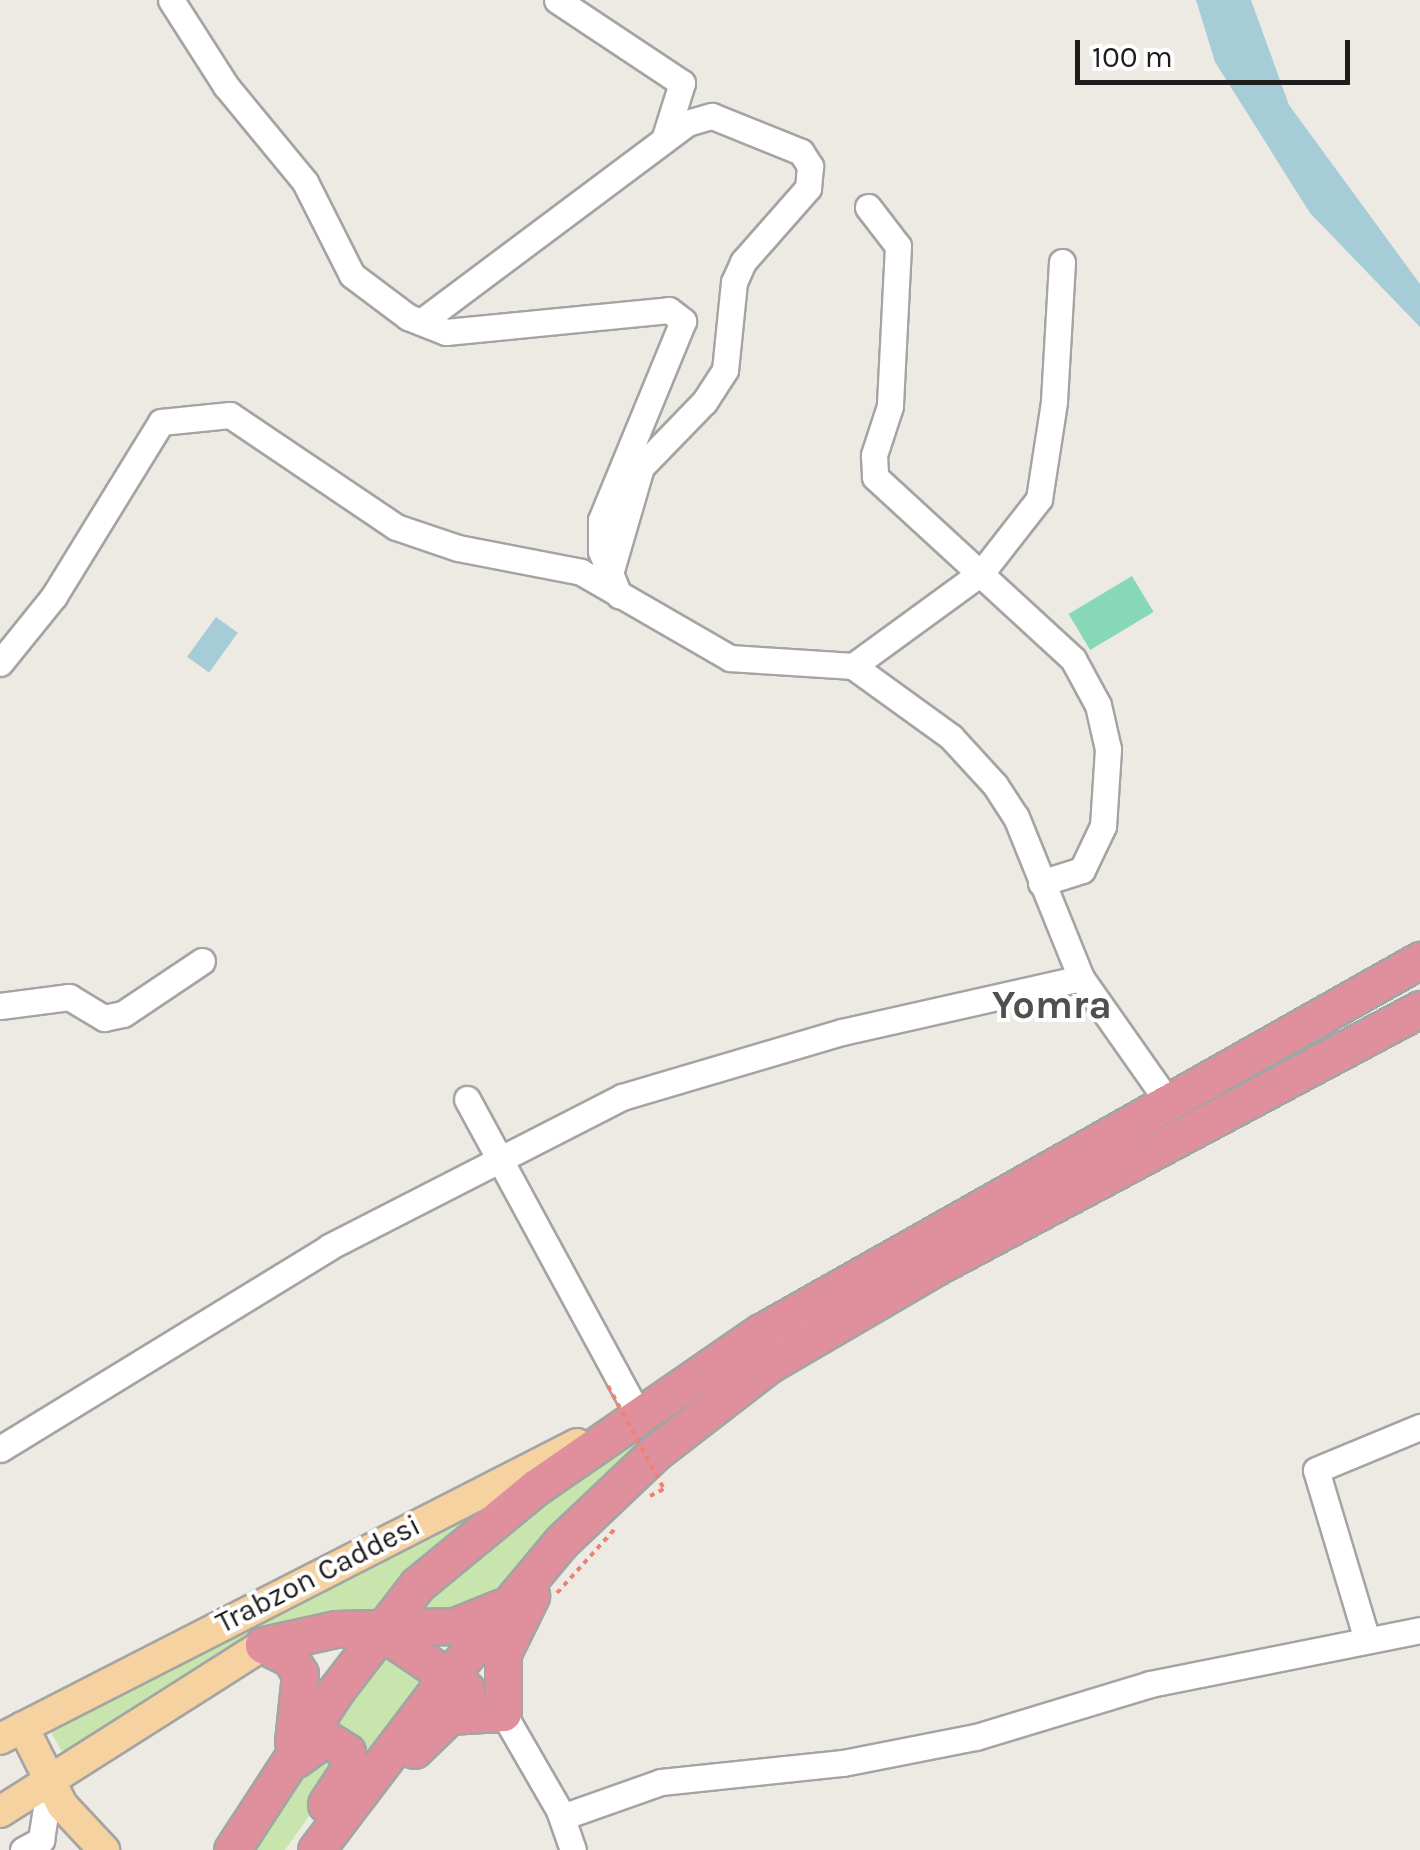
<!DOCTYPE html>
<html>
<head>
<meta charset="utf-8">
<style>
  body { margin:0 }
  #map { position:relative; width:1420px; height:1850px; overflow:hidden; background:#edeae3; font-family:Karla,sans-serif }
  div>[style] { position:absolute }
  .grass>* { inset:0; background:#c7e5ac }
  .pitch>* { inset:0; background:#86d8b9; transform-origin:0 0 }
  .water>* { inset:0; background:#a6ccd8; transform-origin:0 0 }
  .path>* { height:4px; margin-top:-2px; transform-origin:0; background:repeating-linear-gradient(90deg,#f08071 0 5px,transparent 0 10px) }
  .roads { filter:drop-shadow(2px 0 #a4a4a4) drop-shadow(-2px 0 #a4a4a4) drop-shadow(0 2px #a4a4a4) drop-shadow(0 -2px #a4a4a4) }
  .minor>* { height:25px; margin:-12.5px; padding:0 12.5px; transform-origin:12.5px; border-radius:12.5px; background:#fff }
  .major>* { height:30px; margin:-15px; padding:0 15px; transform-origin:15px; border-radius:15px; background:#f5d2a0 }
  .highway>* { height:35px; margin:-17.5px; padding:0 17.5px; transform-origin:17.5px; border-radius:17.5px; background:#e08f9d }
  .path-bridge>* { height:4px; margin-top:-2px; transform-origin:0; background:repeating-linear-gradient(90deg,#f08071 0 5px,transparent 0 10px) }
  span { translate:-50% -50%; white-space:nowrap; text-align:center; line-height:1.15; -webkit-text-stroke:8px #fff; paint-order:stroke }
  .street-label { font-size:30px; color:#1d1d1d }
  .district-label { font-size:40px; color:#505050; font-weight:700 }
  .scale { position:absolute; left:1075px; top:40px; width:275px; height:45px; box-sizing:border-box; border:5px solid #1d1d1d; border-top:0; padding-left:12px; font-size:30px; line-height:35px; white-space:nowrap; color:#1d1d1d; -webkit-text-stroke:8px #fff; paint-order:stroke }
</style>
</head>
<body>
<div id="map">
  <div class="grass">
    <i style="clip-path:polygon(759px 1349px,502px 1596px,466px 1611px,394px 1622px,655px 1415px)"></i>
    <i style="clip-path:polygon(541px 1472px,377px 1620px,346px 1617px,68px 1762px,49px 1729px)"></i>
    <i style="clip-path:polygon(386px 1651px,430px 1681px,347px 1786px,325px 1734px)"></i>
    <i style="clip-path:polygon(329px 1748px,338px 1775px,285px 1850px,244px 1850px,309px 1757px)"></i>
  </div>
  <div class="pitch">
    <i style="left:1132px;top:576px;width:42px;height:74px;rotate:59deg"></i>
  </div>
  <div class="water">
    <i style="clip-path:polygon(1196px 0,1251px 0,1289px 105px,1420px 284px,1420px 327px,1310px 213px,1215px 62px)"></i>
    <i style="left:216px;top:617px;width:27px;height:49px;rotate:36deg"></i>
  </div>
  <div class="path">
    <i style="left:650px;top:1496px;width:16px;rotate:-27deg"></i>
    <i style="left:557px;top:1593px;width:85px;rotate:-47.9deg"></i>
  </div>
  <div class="roads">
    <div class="minor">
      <i style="left:171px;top:0;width:102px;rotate:57.4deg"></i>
      <i style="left:226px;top:86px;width:124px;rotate:50.5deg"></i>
      <i style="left:305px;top:182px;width:104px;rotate:63.2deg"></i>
      <i style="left:352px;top:275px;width:70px;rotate:36.9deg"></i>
      <i style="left:408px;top:317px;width:41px;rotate:21.5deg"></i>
      <i style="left:446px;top:332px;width:224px;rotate:-5.6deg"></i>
      <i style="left:669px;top:310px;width:18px;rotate:38deg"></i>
      <i style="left:683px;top:321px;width:215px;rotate:112.4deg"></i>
      <i style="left:601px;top:520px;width:31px;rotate:90deg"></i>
      <i style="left:601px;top:551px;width:48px;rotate:67.8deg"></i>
      <i style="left:557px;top:0;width:150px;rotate:33.6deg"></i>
      <i style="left:682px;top:83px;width:57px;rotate:107.5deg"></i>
      <i style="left:868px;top:207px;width:49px;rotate:52.4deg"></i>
      <i style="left:898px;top:246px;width:160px;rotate:92.9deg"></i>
      <i style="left:890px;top:406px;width:52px;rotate:108.1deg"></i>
      <i style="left:874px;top:455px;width:22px;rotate:87deg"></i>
      <i style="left:875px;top:477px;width:269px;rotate:42.6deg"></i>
      <i style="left:1073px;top:659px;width:52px;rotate:61.5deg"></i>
      <i style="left:1098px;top:705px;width:45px;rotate:77.2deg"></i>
      <i style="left:1108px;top:749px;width:77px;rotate:93.7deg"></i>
      <i style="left:1103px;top:826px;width:49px;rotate:115.5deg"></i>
      <i style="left:1082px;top:870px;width:43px;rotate:162.4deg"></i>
      <i style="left:1062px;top:262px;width:140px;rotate:93.3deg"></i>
      <i style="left:1054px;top:402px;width:98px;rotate:98.8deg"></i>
      <i style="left:1039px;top:499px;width:93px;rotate:128deg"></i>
      <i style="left:982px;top:572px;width:160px;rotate:143.9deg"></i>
      <i style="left:853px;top:666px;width:121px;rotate:35.9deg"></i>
      <i style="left:951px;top:737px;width:65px;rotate:47.5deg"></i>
      <i style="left:995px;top:785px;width:38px;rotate:57deg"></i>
      <i style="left:1016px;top:817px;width:174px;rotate:68deg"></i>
      <i style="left:1081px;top:978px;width:151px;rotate:54.9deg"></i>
      <i style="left:421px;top:322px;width:332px;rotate:-36.8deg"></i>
      <i style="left:687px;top:123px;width:26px;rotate:-16deg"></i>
      <i style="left:712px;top:116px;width:96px;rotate:22deg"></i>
      <i style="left:801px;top:152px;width:17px;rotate:57deg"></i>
      <i style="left:810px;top:166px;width:22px;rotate:95deg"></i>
      <i style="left:808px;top:188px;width:98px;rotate:131.3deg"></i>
      <i style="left:743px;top:262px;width:22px;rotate:114deg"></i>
      <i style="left:734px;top:282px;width:88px;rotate:95.8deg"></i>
      <i style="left:725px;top:370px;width:38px;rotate:123deg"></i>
      <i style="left:704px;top:402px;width:91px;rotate:134.1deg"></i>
      <i style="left:641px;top:467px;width:107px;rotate:106.2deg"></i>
      <i style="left:0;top:663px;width:86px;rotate:-51.1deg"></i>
      <i style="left:54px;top:596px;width:204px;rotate:-58.4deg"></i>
      <i style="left:161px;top:422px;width:69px;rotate:-5.8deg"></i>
      <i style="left:230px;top:415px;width:200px;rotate:34deg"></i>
      <i style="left:396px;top:527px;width:65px;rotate:18.7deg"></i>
      <i style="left:458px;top:548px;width:125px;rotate:11deg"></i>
      <i style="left:581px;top:572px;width:172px;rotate:30deg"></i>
      <i style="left:730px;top:658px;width:123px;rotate:3.7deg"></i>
      <i style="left:0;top:1006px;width:70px;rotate:-7.4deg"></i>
      <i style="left:69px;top:997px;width:41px;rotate:31deg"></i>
      <i style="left:104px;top:1018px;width:19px;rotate:-12deg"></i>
      <i style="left:123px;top:1014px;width:95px;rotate:-33.9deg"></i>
      <i style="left:467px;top:1099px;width:358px;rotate:61.5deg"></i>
      <i style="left:0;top:1449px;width:386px;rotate:-31.5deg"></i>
      <i style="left:329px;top:1247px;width:329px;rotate:-27.1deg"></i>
      <i style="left:622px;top:1097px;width:229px;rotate:-16.5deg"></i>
      <i style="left:842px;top:1032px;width:245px;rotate:-12.7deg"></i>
      <i style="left:1367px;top:1640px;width:177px;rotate:-106.7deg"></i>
      <i style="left:1316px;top:1470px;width:113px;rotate:-22.5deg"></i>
      <i style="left:503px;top:1713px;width:112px;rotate:60deg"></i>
      <i style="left:559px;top:1810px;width:42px;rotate:70.7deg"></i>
      <i style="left:562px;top:1817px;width:105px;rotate:-19.5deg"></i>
      <i style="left:661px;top:1782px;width:183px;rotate:-6deg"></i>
      <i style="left:843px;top:1763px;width:136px;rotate:-11.1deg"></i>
      <i style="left:976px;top:1737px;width:182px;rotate:-16.9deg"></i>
      <i style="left:1150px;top:1684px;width:275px;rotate:-11.3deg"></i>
      <i style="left:23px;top:1850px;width:21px;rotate:-29deg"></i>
      <i style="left:41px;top:1840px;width:59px;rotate:-81.2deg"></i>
    </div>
    <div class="major">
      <i style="left:23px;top:1727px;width:87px;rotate:63.4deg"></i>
      <i style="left:62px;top:1805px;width:62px;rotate:47deg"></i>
      <i style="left:0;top:1739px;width:648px;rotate:-27.08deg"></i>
      <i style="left:0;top:1812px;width:312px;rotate:-32.4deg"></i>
    </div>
    <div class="highway">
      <i style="left:380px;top:1631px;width:104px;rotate:34deg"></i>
      <i style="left:263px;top:1645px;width:75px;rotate:-12.4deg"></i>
      <i style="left:336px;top:1629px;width:119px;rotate:-1.4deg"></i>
      <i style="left:455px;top:1626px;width:48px;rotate:-22.2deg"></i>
      <i style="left:263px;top:1645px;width:30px;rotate:26deg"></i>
      <i style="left:290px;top:1658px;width:19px;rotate:58deg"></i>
      <i style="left:300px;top:1674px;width:68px;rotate:95.9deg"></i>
      <i style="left:503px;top:1713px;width:60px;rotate:-90deg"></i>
      <i style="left:503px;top:1653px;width:64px;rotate:-63.8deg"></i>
      <i style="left:414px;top:1750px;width:49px;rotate:-44.2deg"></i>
      <i style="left:449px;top:1716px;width:54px;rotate:-3.2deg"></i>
      <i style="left:296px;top:1759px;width:36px;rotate:-36deg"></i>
      <i style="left:325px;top:1738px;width:26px;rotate:32deg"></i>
      <i style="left:347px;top:1752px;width:17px;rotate:83deg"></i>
      <i style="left:349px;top:1769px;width:42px;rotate:123.3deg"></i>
      <i style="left:232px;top:1850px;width:192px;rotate:-56.9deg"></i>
      <i style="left:337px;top:1689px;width:131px;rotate:-52.4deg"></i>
      <i style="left:417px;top:1585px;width:154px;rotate:-39.5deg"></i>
      <i style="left:536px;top:1487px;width:273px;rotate:-34.6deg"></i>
      <i style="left:761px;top:1332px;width:757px;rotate:-29.44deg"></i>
      <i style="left:316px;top:1850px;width:203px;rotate:-52.8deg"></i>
      <i style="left:439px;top:1688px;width:190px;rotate:-50.1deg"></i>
      <i style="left:561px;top:1542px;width:131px;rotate:-43.5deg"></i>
      <i style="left:656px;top:1452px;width:144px;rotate:-37.7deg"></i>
      <i style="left:770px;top:1364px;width:192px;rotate:-30.3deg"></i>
      <i style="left:936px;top:1267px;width:548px;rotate:-28.06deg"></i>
    </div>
  </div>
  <div class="path-bridge">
    <i style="left:608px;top:1386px;width:117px;rotate:61.5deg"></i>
  </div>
  <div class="street-label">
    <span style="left:318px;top:1574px;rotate:-27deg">Trabzon Caddesi</span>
  </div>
  <div class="district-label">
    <span style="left:1052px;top:1005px">Yomra</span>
  </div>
  <div class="scale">100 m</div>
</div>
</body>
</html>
